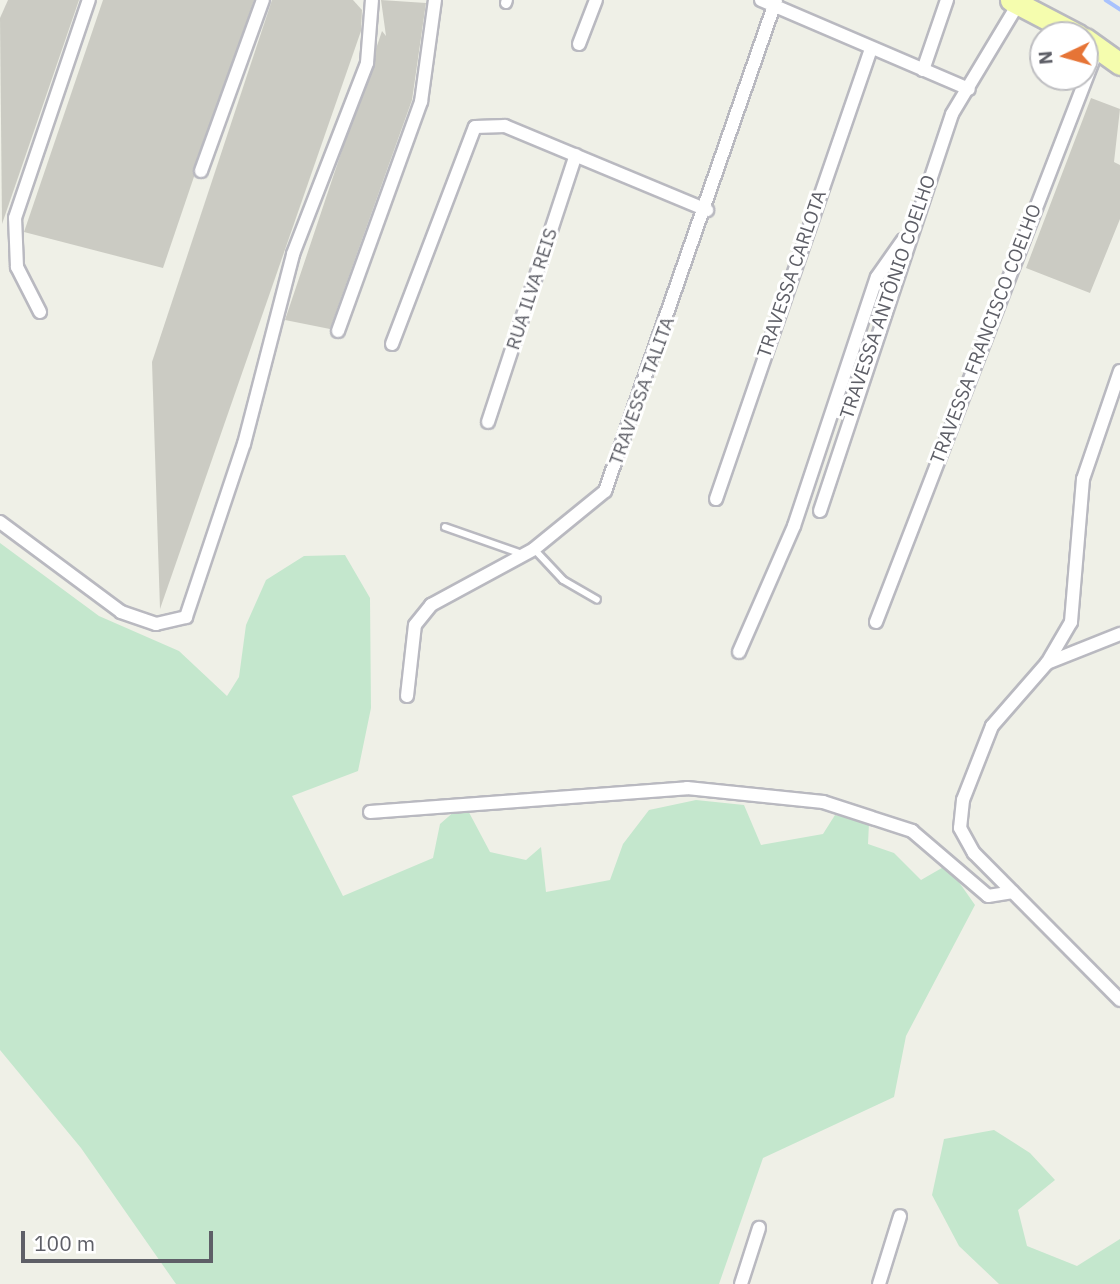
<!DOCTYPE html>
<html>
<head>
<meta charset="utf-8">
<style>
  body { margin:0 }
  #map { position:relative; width:1120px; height:1284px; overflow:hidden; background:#eff0e7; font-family:"IBM Plex Sans",sans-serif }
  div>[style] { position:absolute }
  .green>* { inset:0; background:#c4e7cd }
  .stream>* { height:3.5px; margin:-1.75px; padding:0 1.75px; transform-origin:1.75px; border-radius:1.75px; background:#a9c2fd }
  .building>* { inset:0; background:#cbcbc3 }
  .roads { filter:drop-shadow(2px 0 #b9b9c0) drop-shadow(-2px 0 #b9b9c0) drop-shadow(0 2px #b9b9c0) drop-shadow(0 -2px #b9b9c0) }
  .service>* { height:6px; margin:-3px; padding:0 3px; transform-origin:3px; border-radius:3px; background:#fff }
  .pedestrian>* { height:10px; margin:-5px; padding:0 5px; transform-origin:5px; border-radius:5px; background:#fff }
  .minor>* { height:12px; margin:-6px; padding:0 6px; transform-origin:6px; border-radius:6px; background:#fff }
  .primary>* { height:21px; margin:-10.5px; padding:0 10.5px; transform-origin:10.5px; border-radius:10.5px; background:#f5fdae }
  span { translate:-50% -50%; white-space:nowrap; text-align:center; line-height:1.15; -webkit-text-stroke:6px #fff; paint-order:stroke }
  .street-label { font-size:19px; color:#5e5f67 }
  .north { position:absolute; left:1029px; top:21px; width:70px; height:70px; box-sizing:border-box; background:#fff; border:2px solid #bfbfc2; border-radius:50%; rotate:265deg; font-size:19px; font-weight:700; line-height:28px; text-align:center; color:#5e5f67 }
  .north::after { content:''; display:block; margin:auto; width:24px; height:32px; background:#e67436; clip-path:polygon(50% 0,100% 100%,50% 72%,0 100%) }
  .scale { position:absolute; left:21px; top:1231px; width:192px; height:32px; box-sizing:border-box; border:4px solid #5e5f67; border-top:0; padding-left:9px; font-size:21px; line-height:24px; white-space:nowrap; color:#5e5f67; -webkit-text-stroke:5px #fff; paint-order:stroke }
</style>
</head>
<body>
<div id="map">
  <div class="green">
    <i style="clip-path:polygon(0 543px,99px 616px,179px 651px,227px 696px,239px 677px,246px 625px,266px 580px,304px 556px,345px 555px,370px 598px,371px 708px,358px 771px,292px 796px,343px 896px,433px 858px,440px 824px,464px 803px,490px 852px,526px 860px,541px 847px,546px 892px,610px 880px,623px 844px,649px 810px,696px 800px,744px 805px,761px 845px,823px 834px,835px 815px,869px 823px,868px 844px,894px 853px,921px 880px,947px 865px,975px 905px,906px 1036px,894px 1097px,763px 1158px,719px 1284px,176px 1284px,81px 1148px,0 1050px)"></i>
    <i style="clip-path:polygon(994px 1130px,1030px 1153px,1055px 1180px,1018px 1210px,1027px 1246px,1077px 1266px,1120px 1239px,1120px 1284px,999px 1284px,959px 1246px,932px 1195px,944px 1139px)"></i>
  </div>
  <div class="stream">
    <i style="left:1106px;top:0;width:17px;rotate:33deg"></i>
  </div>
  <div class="building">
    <i style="clip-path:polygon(8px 0,79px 0,2px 224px,0 18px)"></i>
    <i style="clip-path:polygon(103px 0,254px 0,163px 268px,24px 232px)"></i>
    <i style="clip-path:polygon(272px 0,353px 0,362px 10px,361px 31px,160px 609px,152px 362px)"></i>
    <i style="clip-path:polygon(381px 0,426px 3px,412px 100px,330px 329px,285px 320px,382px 31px,386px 36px)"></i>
    <i style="clip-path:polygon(1091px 98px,1120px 109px,1114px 162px,1120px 165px,1120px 219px,1090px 293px,1026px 268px)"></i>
  </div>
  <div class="roads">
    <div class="service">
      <i style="left:445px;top:527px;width:82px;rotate:19.3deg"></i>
      <i style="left:534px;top:549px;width:42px;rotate:46.9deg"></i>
      <i style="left:563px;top:580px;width:39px;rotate:30deg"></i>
    </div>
    <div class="pedestrian">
      <i style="left:506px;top:3px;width:3px;rotate:-72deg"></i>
    </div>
    <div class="minor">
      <i style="left:761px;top:0;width:226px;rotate:23.2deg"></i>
      <i style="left:579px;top:44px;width:47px;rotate:-68.9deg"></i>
      <i style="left:923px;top:70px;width:74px;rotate:-71.1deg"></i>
      <i style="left:201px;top:171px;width:182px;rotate:-70.1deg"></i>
      <i style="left:40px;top:312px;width:51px;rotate:-117.1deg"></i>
      <i style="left:17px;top:267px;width:49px;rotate:-92.3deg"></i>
      <i style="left:15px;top:218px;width:230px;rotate:-71.3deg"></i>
      <i style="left:338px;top:331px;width:244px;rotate:-70.1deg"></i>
      <i style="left:421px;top:102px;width:103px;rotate:-82.2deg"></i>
      <i style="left:392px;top:344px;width:232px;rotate:-69.1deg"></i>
      <i style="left:475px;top:127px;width:30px;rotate:-2deg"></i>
      <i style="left:505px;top:126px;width:219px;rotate:22.6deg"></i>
      <i style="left:1120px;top:371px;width:114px;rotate:108.9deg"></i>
      <i style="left:1083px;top:479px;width:144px;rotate:94.8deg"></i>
      <i style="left:1071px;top:622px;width:48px;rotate:120.3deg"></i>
      <i style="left:1047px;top:663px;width:84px;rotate:131.1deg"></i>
      <i style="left:992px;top:726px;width:79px;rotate:111.4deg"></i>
      <i style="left:963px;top:800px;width:28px;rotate:96deg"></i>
      <i style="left:960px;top:828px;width:29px;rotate:61deg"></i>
      <i style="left:974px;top:853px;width:207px;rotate:45.2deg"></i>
      <i style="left:488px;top:422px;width:281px;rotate:-71.8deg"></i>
      <i style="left:716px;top:499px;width:475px;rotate:-71deg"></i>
      <i style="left:820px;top:511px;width:418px;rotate:-71.6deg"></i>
      <i style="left:952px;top:114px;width:128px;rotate:-59deg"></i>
      <i style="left:0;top:522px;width:151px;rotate:36.6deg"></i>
      <i style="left:121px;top:612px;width:37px;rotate:19deg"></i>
      <i style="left:156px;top:624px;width:31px;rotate:-13deg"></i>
      <i style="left:186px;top:617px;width:182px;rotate:-71.5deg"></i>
      <i style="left:244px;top:444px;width:196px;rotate:-75.5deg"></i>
      <i style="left:293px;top:254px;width:205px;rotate:-68.8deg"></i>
      <i style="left:367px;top:63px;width:63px;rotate:-85.5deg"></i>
      <i style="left:876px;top:622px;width:615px;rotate:-68.86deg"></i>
      <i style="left:739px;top:652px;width:137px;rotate:-66.4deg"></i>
      <i style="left:794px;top:526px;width:262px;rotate:-71.6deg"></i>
      <i style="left:877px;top:277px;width:45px;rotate:-54.9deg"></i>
      <i style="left:1047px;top:663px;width:79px;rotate:-21.7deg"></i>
      <i style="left:407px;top:696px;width:71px;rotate:-83.6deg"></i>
      <i style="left:415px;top:625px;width:26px;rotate:-51deg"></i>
      <i style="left:431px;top:605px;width:117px;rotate:-28.5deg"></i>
      <i style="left:534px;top:549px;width:92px;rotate:-39.2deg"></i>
      <i style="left:605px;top:491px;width:520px;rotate:-70.8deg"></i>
      <i style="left:370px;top:812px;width:318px;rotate:-4.3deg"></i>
      <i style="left:687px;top:788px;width:137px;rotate:5.9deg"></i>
      <i style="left:823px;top:802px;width:94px;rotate:18deg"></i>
      <i style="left:912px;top:831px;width:100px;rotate:40.5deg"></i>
      <i style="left:988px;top:896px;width:25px;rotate:-9deg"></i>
      <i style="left:741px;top:1284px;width:59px;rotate:-72.2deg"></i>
      <i style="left:879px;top:1284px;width:71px;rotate:-72.8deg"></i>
    </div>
    <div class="primary">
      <i style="left:1011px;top:0;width:76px;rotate:27.6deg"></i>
      <i style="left:1085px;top:39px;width:43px;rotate:35.5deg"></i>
    </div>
  </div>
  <div class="street-label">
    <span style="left:792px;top:274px;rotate:-71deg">TRAVESSA CARLOTA</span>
    <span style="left:532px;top:289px;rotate:-72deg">RUA ILVA REIS</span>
    <span style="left:888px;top:297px;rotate:-71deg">TRAVESSA ANTÔNIO COELHO</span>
    <span style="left:986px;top:334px;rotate:-69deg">TRAVESSA FRANCISCO COELHO</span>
    <span style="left:642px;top:391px;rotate:-70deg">TRAVESSA TALITA</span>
  </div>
  <div class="north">N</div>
  <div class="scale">100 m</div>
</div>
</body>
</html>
